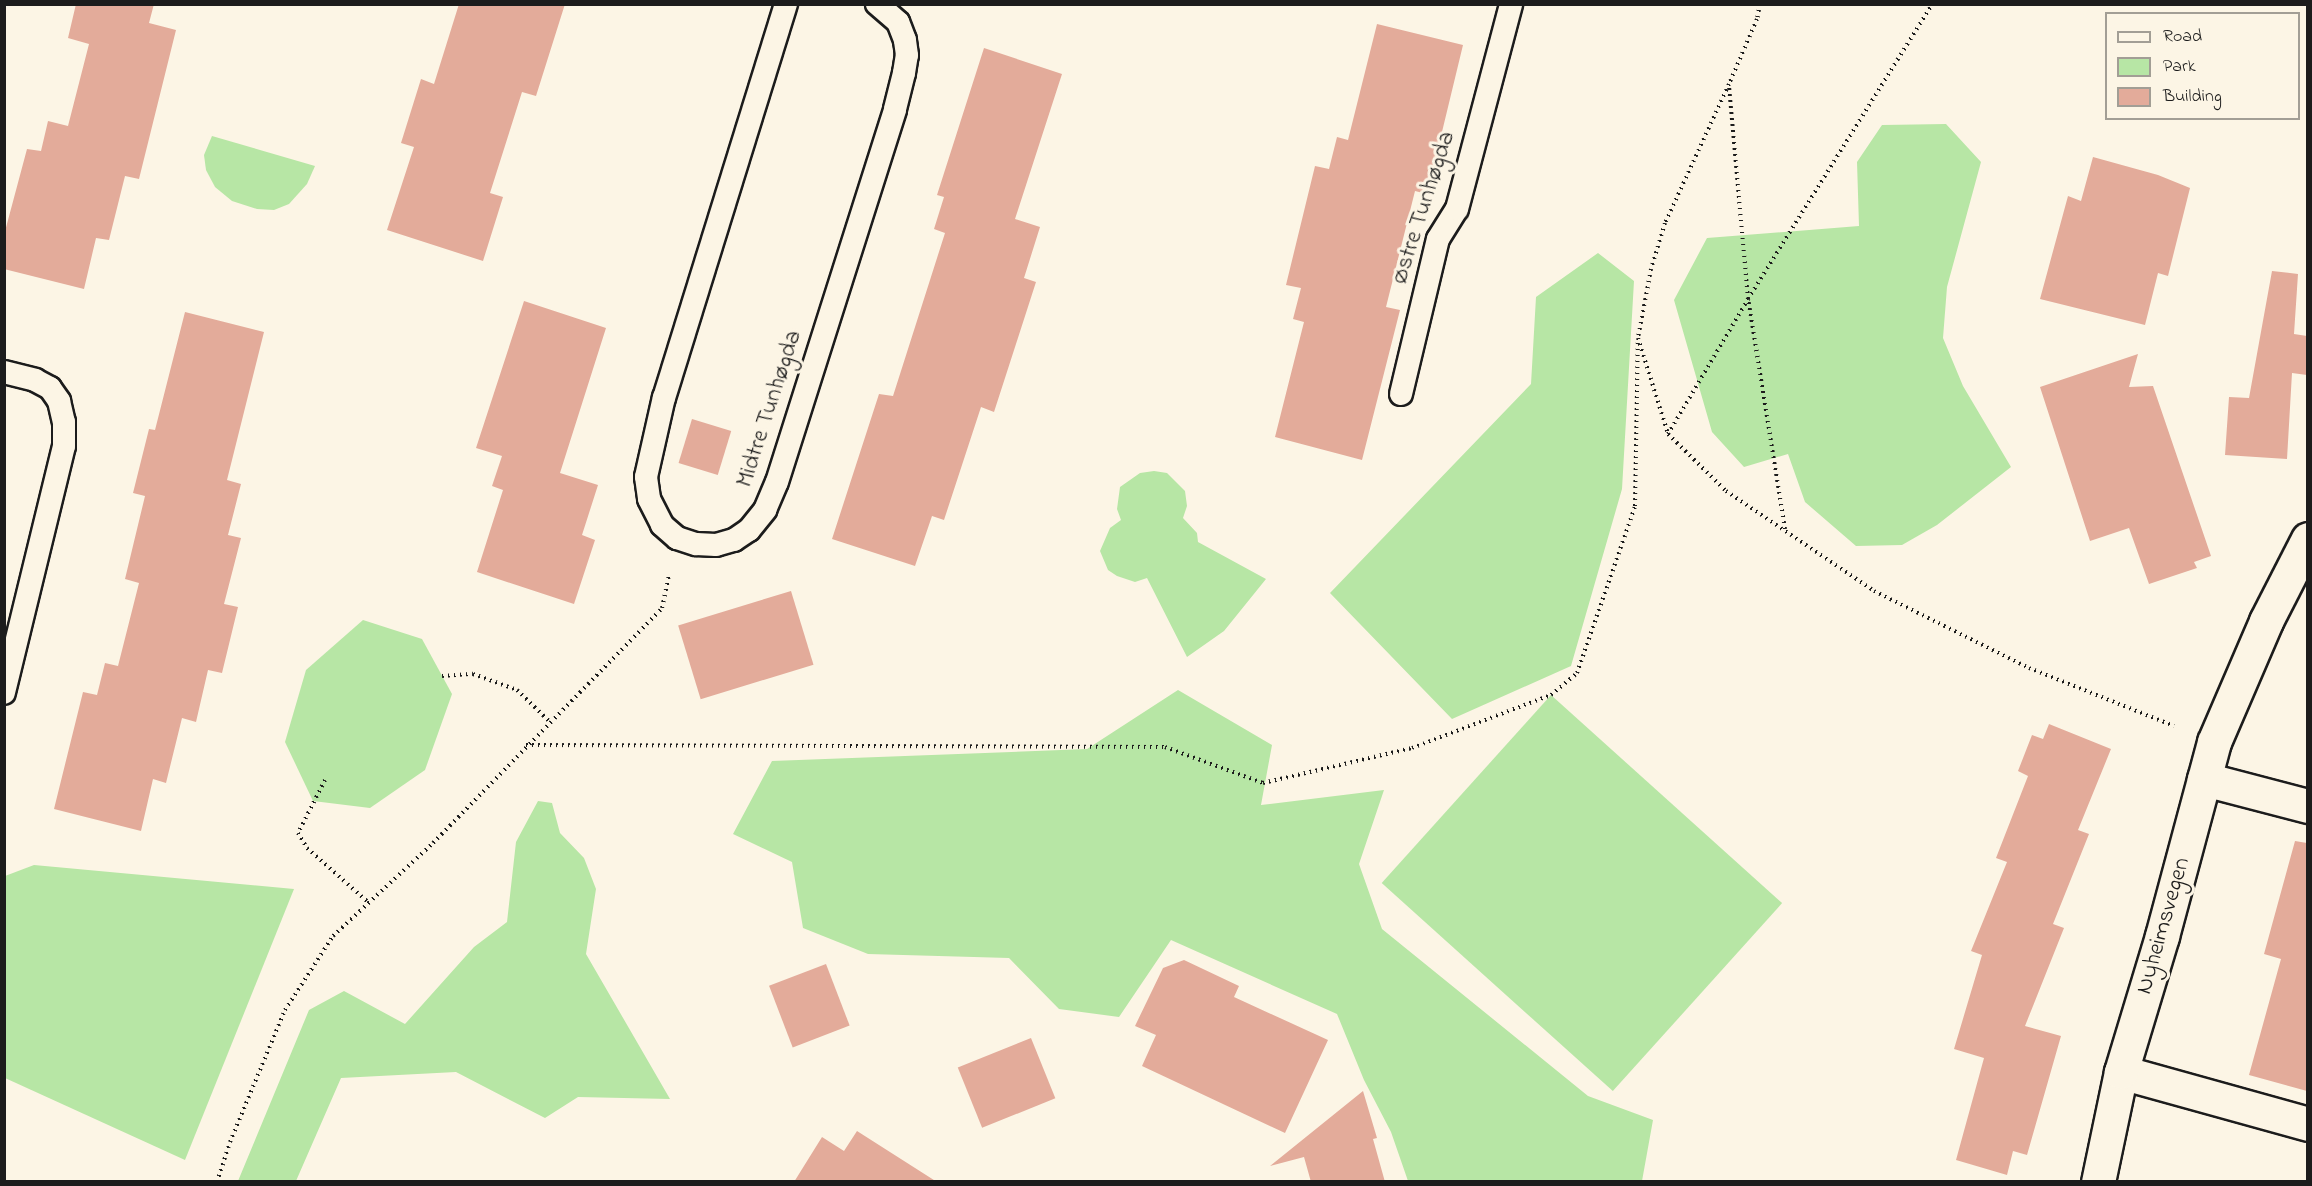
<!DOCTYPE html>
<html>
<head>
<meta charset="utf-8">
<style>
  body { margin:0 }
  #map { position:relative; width:2312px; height:1186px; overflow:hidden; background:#fcf5e5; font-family:"Indie Flower",sans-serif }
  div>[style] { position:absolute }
  .green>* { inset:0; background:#b7e6a5; transform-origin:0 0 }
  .building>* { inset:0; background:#e3ab9a; transform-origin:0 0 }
  .path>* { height:4px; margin-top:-2px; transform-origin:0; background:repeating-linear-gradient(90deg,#1c1c1c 0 1.5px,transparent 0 6px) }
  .roads { filter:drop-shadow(2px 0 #1c1c1c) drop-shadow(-2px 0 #1c1c1c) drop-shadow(0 2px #1c1c1c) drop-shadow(0 -2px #1c1c1c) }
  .lane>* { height:22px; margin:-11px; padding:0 11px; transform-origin:11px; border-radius:11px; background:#fcf5e5 }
  .street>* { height:33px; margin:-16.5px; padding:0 16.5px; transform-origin:16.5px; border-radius:16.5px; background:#fcf5e5 }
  span { translate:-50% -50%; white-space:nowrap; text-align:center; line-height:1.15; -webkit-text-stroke:6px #fcf5e5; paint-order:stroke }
  .street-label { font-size:24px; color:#1c1c1c }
  .frame { position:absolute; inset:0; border:6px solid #1c1c1c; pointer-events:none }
  .legend { position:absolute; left:2105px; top:12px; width:195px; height:108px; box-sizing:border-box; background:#fcf5e5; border:2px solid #a29e95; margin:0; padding:8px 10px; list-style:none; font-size:18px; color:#1c1c1c }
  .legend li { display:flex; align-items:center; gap:12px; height:30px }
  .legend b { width:30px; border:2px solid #a29e95 }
</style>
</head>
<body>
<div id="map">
  <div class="green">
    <i style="clip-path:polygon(1946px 124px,1981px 162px,1947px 287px,1943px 338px,1963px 386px,2011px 467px,1937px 525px,1902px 545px,1856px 546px,1805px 502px,1788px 454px,1744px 467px,1712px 432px,1674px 300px,1707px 238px,1859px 226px,1857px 162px,1882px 125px)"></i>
    <i style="clip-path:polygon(212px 136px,315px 166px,307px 184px,289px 204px,274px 210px,257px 209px,232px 201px,215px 187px,206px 170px,204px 155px)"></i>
    <i style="clip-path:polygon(1598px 253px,1634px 281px,1622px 489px,1571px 666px,1452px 719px,1330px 593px,1531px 384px,1536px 297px)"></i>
    <i style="clip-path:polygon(1154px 471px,1167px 473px,1185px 491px,1187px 506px,1183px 518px,1197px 533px,1198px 542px,1266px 579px,1224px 631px,1187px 657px,1147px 578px,1135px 582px,1117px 576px,1108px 570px,1100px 551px,1110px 528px,1121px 520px,1117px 509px,1120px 487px,1140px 473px)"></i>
    <i style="clip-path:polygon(363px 620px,422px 639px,452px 694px,425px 770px,370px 808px,313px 801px,285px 742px,306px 670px)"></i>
    <i style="clip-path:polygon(1178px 690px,1272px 745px,1261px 805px,1384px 790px,1359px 864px,1382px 929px,1588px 1096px,1653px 1120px,1642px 1181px,1408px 1181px,1391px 1132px,1364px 1080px,1337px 1014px,1171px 940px,1119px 1017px,1059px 1009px,1009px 958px,868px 954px,803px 928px,792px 862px,733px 834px,772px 761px,1087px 749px)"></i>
    <i style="left:1551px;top:695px;width:311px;height:253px;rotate:42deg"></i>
    <i style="clip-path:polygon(538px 801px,552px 803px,560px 833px,584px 858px,596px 889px,586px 954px,670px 1099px,578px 1097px,545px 1118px,456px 1072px,341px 1078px,296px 1181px,238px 1181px,309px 1010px,344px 991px,405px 1024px,474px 947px,507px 922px,516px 842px)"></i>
    <i style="clip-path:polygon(34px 865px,294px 889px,185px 1160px,5px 1078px,5px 876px)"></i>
  </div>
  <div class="building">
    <i style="clip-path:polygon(76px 4px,154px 4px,149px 23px,176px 30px,139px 179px,125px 176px,109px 240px,96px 238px,84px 289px,4px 269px,4px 235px,27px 149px,41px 151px,48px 121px,68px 126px,89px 44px,68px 38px)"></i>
    <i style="clip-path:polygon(459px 4px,565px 4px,536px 96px,522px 92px,490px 193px,503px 197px,483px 261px,387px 230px,414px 147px,401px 143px,421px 79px,434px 84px)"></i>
    <i style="clip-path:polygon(1377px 24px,1463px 45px,1427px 194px,1415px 191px,1386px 307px,1400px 310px,1362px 460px,1275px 437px,1304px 322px,1293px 319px,1301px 288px,1286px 285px,1315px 166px,1329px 169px,1337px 137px,1348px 140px)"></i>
    <i style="clip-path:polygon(984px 48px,1062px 74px,1015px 219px,1040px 227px,1024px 278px,1036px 282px,994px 412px,981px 407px,944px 520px,932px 516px,915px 566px,832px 539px,879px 394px,893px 396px,945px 233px,934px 229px,944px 197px,937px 195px)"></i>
    <i style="clip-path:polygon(2093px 157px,2158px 175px,2190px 188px,2168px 276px,2158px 273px,2145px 325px,2040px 299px,2068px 196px,2081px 201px)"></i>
    <i style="clip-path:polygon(2272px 271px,2298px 274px,2294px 334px,2307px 336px,2307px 375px,2292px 373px,2287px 459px,2225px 455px,2229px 397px,2249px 398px)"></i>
    <i style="clip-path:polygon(524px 301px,606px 328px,560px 473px,598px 485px,582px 535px,595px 540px,574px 604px,477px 572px,503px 490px,492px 486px,502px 456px,476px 448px)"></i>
    <i style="clip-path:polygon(185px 312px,264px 332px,227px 480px,241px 484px,228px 535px,241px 538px,224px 604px,238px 607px,222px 673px,208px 670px,196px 722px,182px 718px,166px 783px,153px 779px,141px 831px,54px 809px,83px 692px,97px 695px,105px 663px,118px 666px,139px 583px,125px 579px,145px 496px,133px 493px,149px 429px,155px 430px)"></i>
    <i style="clip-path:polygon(2138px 354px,2129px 387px,2153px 386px,2211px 556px,2194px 562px,2197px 568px,2149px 584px,2129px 528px,2090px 541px,2040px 387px)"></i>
    <i style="left:692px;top:419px;width:41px;height:46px;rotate:17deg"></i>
    <i style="left:791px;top:591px;width:77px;height:118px;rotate:73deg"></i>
    <i style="clip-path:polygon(2049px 724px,2111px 749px,2078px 830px,2089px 834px,2053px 924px,2064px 928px,2025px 1026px,2061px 1036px,2027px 1155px,2013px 1151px,2007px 1175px,1956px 1160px,1984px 1058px,1954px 1049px,1982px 955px,1971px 951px,2007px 862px,1996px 858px,2028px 776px,2018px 771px,2032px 735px,2043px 739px)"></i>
    <i style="clip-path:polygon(2295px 841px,2307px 843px,2307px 1091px,2249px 1075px,2281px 959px,2264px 954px)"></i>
    <i style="clip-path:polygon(1184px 960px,1239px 986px,1234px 997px,1328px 1040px,1285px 1133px,1142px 1066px,1156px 1035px,1135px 1026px,1163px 968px)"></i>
    <i style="left:826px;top:964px;width:66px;height:61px;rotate:69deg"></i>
    <i style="left:1031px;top:1038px;width:65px;height:79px;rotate:68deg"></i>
    <i style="clip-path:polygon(1363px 1091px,1377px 1138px,1373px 1139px,1385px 1182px,1311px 1182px,1304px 1157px,1270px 1166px)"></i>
    <i style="clip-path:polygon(857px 1131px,937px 1182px,794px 1182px,822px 1137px,844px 1151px)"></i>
  </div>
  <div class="path">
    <i style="left:1760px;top:4px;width:15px;rotate:101deg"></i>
    <i style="left:1757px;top:19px;width:71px;rotate:113.3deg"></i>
    <i style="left:1729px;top:84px;width:153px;rotate:114.7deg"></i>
    <i style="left:1665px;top:223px;width:48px;rotate:106.9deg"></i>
    <i style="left:1651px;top:269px;width:70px;rotate:100.7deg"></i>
    <i style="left:1638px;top:338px;width:101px;rotate:72.6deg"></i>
    <i style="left:1668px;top:434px;width:81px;rotate:44.5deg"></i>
    <i style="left:1726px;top:491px;width:179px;rotate:34deg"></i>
    <i style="left:1874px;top:591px;width:173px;rotate:26.4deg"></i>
    <i style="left:2029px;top:668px;width:156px;rotate:21.8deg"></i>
    <i style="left:1668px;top:434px;width:157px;rotate:-59.3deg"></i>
    <i style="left:1748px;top:299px;width:215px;rotate:-95.1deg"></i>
    <i style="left:1785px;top:529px;width:233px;rotate:-99.1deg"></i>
    <i style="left:1748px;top:299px;width:348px;rotate:-58deg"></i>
    <i style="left:442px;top:676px;width:31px;rotate:-4deg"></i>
    <i style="left:473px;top:674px;width:47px;rotate:20deg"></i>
    <i style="left:517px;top:690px;width:46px;rotate:44.1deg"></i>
    <i style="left:526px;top:745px;width:639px;rotate:0.18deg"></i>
    <i style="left:1165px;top:747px;width:104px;rotate:20.2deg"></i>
    <i style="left:1263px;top:783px;width:153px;rotate:-13.2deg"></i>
    <i style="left:1412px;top:748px;width:149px;rotate:-20.9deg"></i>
    <i style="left:1551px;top:695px;width:34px;rotate:-40deg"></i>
    <i style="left:1577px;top:673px;width:177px;rotate:-70.8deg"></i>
    <i style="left:1635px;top:506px;width:168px;rotate:-89deg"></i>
    <i style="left:325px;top:780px;width:59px;rotate:117deg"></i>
    <i style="left:298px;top:833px;width:17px;rotate:59deg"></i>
    <i style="left:307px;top:848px;width:83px;rotate:41.6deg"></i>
    <i style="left:217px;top:1182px;width:42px;rotate:-72deg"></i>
    <i style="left:230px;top:1142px;width:143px;rotate:-67.4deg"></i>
    <i style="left:285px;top:1010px;width:88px;rotate:-57deg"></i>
    <i style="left:333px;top:936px;width:137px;rotate:-42.9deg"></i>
    <i style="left:433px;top:843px;width:328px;rotate:-45.7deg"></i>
    <i style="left:662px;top:608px;width:35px;rotate:-78deg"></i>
  </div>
  <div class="roads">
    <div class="lane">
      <i style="left:786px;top:4px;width:412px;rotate:107.2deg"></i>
      <i style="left:664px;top:397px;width:82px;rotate:102.7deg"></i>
      <i style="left:646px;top:477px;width:22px;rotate:82deg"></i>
      <i style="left:649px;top:499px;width:29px;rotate:63deg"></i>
      <i style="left:662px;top:525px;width:20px;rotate:41deg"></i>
      <i style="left:677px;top:538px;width:20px;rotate:18deg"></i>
      <i style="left:696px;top:544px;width:20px;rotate:3deg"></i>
      <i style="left:716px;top:545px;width:19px;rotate:-16deg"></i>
      <i style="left:734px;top:540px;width:18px;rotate:-34deg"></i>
      <i style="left:749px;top:530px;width:26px;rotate:-51deg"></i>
      <i style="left:765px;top:510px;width:30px;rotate:-67deg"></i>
      <i style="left:777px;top:482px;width:391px;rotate:-72.4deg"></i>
      <i style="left:895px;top:109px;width:37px;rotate:-76deg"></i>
      <i style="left:904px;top:73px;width:18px;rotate:-81deg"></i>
      <i style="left:907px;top:55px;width:15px;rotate:-98deg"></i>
      <i style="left:905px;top:40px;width:19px;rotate:-111deg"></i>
      <i style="left:898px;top:22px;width:28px;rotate:-139deg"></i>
      <i style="left:4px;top:372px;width:32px;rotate:14deg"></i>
      <i style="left:35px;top:380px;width:17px;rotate:28deg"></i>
      <i style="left:50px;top:388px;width:16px;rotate:55deg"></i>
      <i style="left:59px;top:401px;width:22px;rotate:77deg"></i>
      <i style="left:64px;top:422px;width:24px;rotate:90deg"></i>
      <i style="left:64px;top:446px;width:254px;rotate:103.7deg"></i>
      <i style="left:1401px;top:394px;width:159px;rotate:-76.6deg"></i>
      <i style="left:1438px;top:239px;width:36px;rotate:-58deg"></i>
      <i style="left:1457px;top:209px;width:212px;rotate:-75.2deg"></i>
    </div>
    <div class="street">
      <i style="left:2204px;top:779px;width:107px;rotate:14.6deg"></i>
      <i style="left:2121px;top:1072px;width:194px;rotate:15.5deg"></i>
      <i style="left:2098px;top:1182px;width:112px;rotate:-78.2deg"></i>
      <i style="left:2121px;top:1072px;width:142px;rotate:-73.2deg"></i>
      <i style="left:2162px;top:936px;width:201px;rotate:-75deg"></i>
      <i style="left:2214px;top:742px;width:132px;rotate:-66.7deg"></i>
      <i style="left:2266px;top:621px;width:92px;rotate:-62.9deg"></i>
    </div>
  </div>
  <div class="street-label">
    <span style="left:1424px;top:208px;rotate:-72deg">Østre Tunhøgda</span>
    <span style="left:770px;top:409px;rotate:-72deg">Midtre Tunhøgda</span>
    <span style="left:2164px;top:926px;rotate:-74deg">Nyheimsvegen</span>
  </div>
  <div class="frame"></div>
  <ul class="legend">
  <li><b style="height:8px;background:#fcf5e5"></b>Road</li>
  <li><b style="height:16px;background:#b7e6a5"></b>Park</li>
  <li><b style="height:16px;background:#e3ab9a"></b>Building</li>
  </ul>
</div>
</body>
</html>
